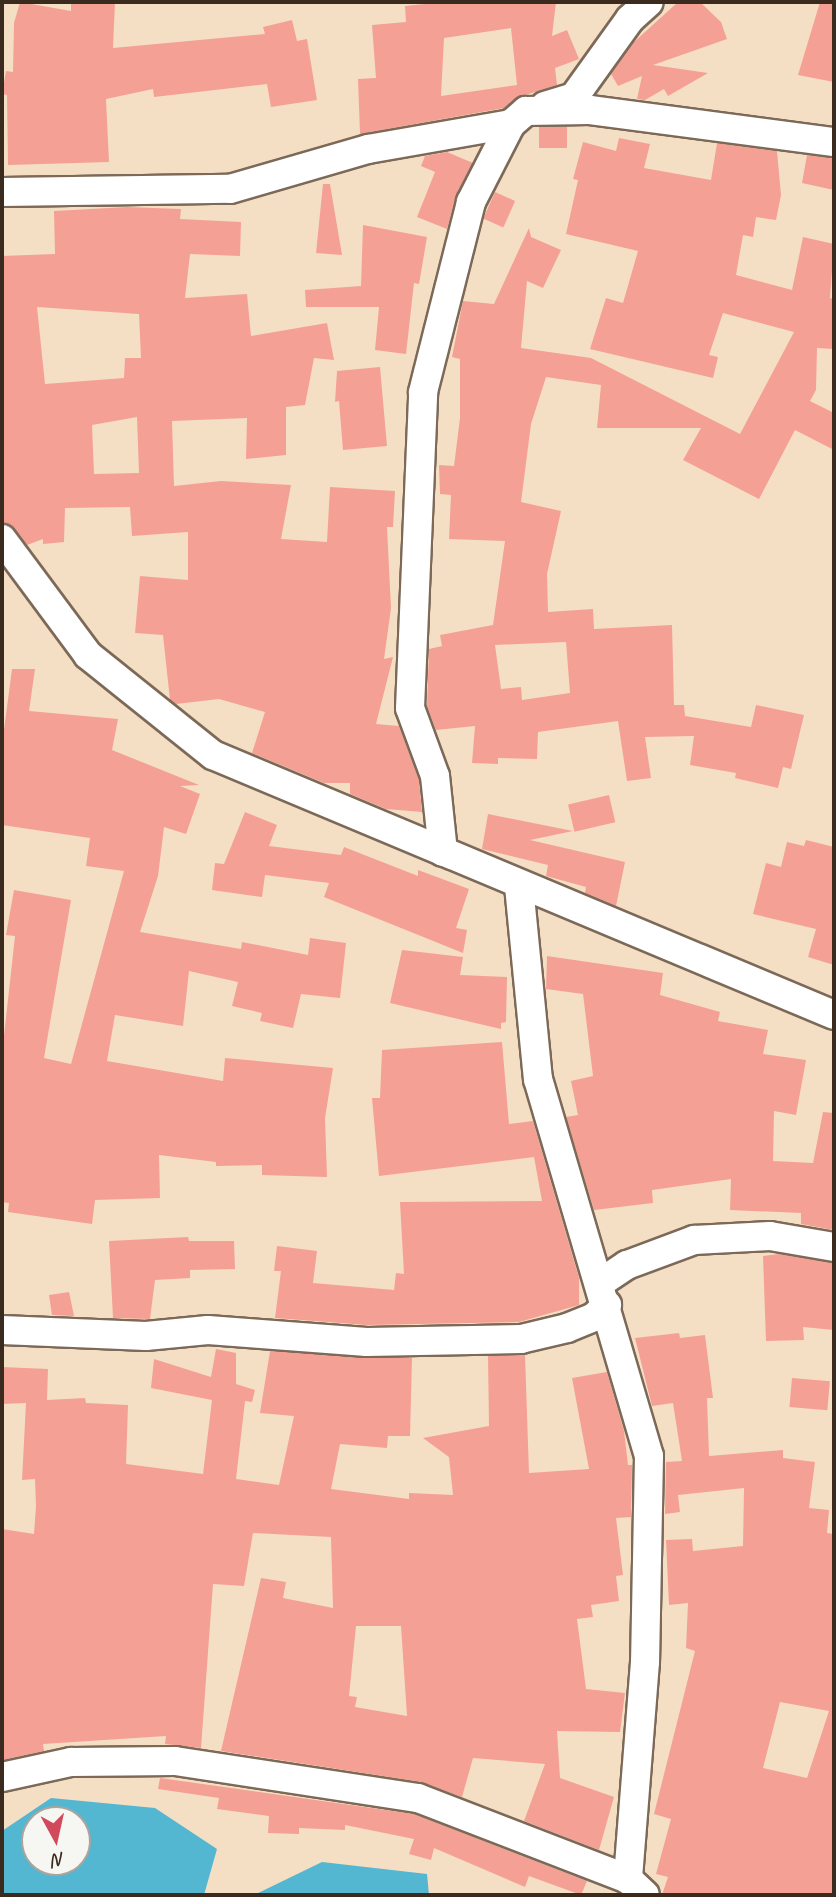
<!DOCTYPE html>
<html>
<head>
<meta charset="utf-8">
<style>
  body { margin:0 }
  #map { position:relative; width:836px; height:1897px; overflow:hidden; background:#f4dfc5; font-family:Caveat,sans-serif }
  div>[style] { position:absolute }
  .water>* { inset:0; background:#53b7d2 }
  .building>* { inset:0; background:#f5a095; transform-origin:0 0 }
  .roads { filter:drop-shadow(2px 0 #7c6958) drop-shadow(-2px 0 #7c6958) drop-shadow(0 2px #7c6958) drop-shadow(0 -2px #7c6958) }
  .minor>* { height:28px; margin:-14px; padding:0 14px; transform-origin:14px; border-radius:14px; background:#fff }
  span { translate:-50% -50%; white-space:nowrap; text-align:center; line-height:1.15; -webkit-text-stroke:7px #f6f6f2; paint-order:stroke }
  .frame { position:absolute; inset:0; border:4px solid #3b2a1e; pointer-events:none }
  .north { position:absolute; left:21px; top:1806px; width:70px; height:70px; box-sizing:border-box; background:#f6f6f2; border:2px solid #aba49d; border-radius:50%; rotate:172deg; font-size:19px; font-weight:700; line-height:28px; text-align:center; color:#3b2a1e }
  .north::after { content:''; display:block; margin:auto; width:24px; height:32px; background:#d1495b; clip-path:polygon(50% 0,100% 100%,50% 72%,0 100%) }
</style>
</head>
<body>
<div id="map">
  <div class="water">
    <i style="clip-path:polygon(evenodd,51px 1798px,155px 1808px,217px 1849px,204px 1895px,2px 1895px,2px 1831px,51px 1798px,35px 1820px,77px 1820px,77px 1862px,35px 1862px,35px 1820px)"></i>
    <i style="clip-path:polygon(322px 1862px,427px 1874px,429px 1895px,254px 1895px)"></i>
  </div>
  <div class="building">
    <i style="clip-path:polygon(20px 2px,71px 11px,71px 2px,115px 2px,113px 48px,265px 34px,263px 27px,292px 20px,297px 41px,307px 39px,317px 100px,271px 107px,267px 84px,154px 97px,153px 89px,106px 99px,109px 162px,8px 165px,7px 95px,2px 94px,6px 71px,13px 72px,14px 23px)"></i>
    <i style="clip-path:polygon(evenodd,444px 2px,556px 2px,552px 36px,567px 30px,579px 59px,555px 68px,557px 85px,516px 98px,504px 108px,360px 134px,358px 79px,376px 78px,372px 25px,406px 22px,405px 6px,444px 2px,511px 28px,517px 85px,441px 96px,444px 38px,511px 28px)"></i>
    <i style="clip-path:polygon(678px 2px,700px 2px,721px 22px,727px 39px,653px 65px,708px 73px,668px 96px,664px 89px,645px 100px,637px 99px,642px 76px,618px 86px,611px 74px,634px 42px)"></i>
    <i style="clip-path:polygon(820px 2px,834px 2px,834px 82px,798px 75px)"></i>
    <i style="left:539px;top:127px;width:28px;height:21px"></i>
    <i style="clip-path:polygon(evenodd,619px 138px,650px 144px,644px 168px,711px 180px,717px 143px,777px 151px,781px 195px,776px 220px,756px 217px,753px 237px,743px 235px,736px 275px,792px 290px,803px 237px,834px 244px,830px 298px,834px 299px,834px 349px,817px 348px,816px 390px,810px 401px,834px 413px,834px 450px,795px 430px,759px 499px,683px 460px,701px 428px,597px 428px,601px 385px,546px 377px,531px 424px,521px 502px,561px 511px,547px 574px,548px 612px,593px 609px,594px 629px,672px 625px,674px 705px,684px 705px,685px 716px,751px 727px,756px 705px,804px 715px,791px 769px,783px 767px,778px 788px,735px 778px,736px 773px,690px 765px,694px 736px,645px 737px,651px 778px,627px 781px,618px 721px,538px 732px,537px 759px,498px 758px,498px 764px,472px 763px,475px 726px,436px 730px,427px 707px,429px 649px,442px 646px,440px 635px,493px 625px,505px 541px,449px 539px,451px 495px,440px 494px,439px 465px,454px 466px,460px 418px,460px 359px,452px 357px,462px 306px,463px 301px,494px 304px,529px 228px,531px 237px,561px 250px,543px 288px,527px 281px,521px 348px,591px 358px,740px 434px,794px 332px,723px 313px,709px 355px,718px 357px,713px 378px,590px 349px,606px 298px,623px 303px,638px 251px,566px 234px,578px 180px,573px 179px,583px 142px,616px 151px,619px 138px,566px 642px,570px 693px,522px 700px,521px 687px,501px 689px,495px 645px,566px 642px)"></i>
    <i style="clip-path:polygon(447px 152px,473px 163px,456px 195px,447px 229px,417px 217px,435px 172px,421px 166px,425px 156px)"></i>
    <i style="clip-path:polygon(807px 155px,834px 158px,834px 190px,802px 183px)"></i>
    <i style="clip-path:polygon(323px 184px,330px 184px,342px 255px,316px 253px)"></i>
    <i style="left:495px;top:192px;width:22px;height:29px;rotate:24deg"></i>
    <i style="clip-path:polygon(evenodd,127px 207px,181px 209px,180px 219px,241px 222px,240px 256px,190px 254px,185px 298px,247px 294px,251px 336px,327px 323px,334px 360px,314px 358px,305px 405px,286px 407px,286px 455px,246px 459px,247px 418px,172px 421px,174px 486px,221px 481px,291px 485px,281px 539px,327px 542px,330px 487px,395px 491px,393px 527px,387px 527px,391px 608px,384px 659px,393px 657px,376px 724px,399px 726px,419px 780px,422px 812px,386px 809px,350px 794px,350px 783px,324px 783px,252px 753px,265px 712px,219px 699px,176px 704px,170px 700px,163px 635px,135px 633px,140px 576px,188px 580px,188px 532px,132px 536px,130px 507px,65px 508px,64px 542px,43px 544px,43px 539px,27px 545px,15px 529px,2px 523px,2px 256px,55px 254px,54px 211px,127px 207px,37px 307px,139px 314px,141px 358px,125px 358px,124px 378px,45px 384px,37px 307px,127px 207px,137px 417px,139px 473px,94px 474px,92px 425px,137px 417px)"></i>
    <i style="clip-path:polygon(363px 225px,427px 237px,419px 284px,414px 283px,406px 354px,375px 350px,379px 307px,306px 307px,305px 290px,361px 286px)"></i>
    <i style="clip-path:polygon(380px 367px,387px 446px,343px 450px,339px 401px,335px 402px,337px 371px)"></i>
    <i style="clip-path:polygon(12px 669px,35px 669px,29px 711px,118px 719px,112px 750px,199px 785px,180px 786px,200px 794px,186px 834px,164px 827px,158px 876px,140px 932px,241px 949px,242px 942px,308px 955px,310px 938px,346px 943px,340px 998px,301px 994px,293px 1028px,260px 1021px,262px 1013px,232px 1006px,238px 982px,189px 971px,183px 1026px,115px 1015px,107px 1061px,223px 1081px,225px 1058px,333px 1068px,325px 1118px,327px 1177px,262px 1175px,262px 1165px,216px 1166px,216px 1162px,159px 1155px,160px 1198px,95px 1200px,92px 1224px,8px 1212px,9px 1203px,2px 1202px,2px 1054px,15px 936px,6px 935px,14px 890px,71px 900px,44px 1058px,71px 1064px,124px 871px,86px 866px,90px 838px,2px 825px,2px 745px)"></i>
    <i style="left:609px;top:795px;width:28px;height:42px;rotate:77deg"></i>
    <i style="clip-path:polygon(245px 812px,277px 825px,269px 846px,341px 855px,344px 847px,418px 876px,418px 870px,469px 889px,456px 928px,467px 930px,463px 953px,324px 897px,329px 883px,265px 875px,262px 897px,212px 890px,215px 863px,224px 864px)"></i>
    <i style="clip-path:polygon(488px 814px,573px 831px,530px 840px,625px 862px,616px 906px,585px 893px,586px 887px,546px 876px,548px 865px,482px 849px)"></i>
    <i style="clip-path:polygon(806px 840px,834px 847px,834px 965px,808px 957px,816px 929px,753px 914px,766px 863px,781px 867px,787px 842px,804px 846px)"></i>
    <i style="clip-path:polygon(402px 950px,463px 957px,460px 975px,507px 977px,506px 1022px,501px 1023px,501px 1029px,390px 1003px)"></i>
    <i style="clip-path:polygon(547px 956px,663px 973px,660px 995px,720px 1012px,718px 1021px,768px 1030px,763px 1054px,806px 1060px,796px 1115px,774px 1111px,773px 1161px,813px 1163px,823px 1112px,834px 1113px,834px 1230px,801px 1224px,801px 1213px,730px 1210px,731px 1179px,652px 1190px,653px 1203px,594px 1210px,566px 1117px,578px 1115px,571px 1081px,593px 1076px,583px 994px,546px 989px)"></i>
    <i style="clip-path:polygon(502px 1042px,509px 1124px,533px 1121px,579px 1278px,579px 1305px,519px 1322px,367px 1325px,275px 1318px,281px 1271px,274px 1271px,277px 1246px,317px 1251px,313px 1283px,394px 1290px,396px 1273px,404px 1274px,400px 1202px,542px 1201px,534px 1157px,379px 1176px,372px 1098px,380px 1098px,382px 1050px)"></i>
    <i style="clip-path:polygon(188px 1237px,189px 1241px,234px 1241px,235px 1269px,190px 1270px,190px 1278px,155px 1280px,150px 1319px,113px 1318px,109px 1241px)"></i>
    <i style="clip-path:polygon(779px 1254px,834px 1263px,834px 1330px,803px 1327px,804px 1340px,766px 1341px,763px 1256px)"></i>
    <i style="clip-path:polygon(69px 1292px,74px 1316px,52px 1315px,49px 1295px)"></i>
    <i style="clip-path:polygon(evenodd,679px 1333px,680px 1338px,705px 1335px,713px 1398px,707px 1398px,709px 1456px,783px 1450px,783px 1458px,815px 1462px,809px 1508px,829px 1510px,827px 1533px,834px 1534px,834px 1895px,662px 1895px,668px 1877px,656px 1874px,671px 1819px,654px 1814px,695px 1651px,686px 1648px,688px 1603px,669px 1605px,666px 1540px,692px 1539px,693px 1551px,743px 1546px,744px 1488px,678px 1495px,680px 1512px,665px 1514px,666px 1462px,682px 1461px,673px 1403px,652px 1406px,635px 1338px,679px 1333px,780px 1702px,829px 1711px,807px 1778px,763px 1768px,780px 1702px)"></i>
    <i style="clip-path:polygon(evenodd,216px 1349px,236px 1353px,236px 1384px,255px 1390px,252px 1402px,245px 1401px,236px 1479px,279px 1485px,294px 1416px,260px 1413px,270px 1351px,412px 1358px,410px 1436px,388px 1436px,387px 1448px,340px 1444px,331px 1489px,409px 1499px,409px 1493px,453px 1495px,449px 1457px,423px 1438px,489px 1426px,488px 1356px,525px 1355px,529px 1473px,589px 1469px,572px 1378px,607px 1372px,624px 1431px,628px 1465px,632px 1465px,631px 1517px,616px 1518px,623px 1575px,616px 1576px,619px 1601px,591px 1605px,593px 1617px,577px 1619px,586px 1689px,625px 1693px,620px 1732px,557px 1731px,560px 1778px,614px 1797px,599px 1850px,524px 1821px,545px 1764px,473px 1758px,462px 1797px,421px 1782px,221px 1751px,261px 1578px,286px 1582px,283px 1598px,333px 1608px,331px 1537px,253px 1533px,244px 1586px,213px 1584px,201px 1748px,165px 1744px,166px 1736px,43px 1744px,44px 1751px,3px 1760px,2px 1529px,34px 1534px,36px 1506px,35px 1479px,22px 1480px,26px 1403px,2px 1404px,2px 1367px,48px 1369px,47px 1400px,85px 1398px,86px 1403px,128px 1405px,126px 1464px,203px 1474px,212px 1400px,151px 1388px,154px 1359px,211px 1377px,216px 1349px,356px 1626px,401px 1626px,407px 1716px,355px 1707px,357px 1697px,349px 1696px,356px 1626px)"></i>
    <i style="left:792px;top:1378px;width:38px;height:29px;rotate:5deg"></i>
    <i style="clip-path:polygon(160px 1778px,414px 1814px,587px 1881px,581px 1895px,529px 1876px,525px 1887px,434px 1848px,431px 1860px,409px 1854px,414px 1839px,345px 1825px,345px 1830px,299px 1828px,299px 1834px,268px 1833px,269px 1816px,217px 1809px,219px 1798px,158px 1789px)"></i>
  </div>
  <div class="roads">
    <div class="minor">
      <i style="left:545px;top:106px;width:30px;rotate:-17deg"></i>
      <i style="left:574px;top:97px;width:96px;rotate:-54.3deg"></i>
      <i style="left:630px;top:19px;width:25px;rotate:-42deg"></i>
      <i style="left:2px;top:192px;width:228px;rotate:-0.8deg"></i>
      <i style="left:230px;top:189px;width:144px;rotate:-16.2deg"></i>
      <i style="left:368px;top:149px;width:145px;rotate:-9.9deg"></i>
      <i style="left:511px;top:124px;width:20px;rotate:-41deg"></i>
      <i style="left:526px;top:111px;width:64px;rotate:-0.9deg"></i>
      <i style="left:590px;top:110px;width:246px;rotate:7.5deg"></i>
      <i style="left:2px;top:539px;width:144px;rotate:53.4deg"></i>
      <i style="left:88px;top:655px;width:160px;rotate:38.7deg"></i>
      <i style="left:213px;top:755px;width:673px;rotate:22.72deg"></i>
      <i style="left:443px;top:852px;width:76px;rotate:-96deg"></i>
      <i style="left:435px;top:776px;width:72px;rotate:-110.2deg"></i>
      <i style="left:410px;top:708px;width:316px;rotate:-87.6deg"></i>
      <i style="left:423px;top:392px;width:196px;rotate:-75.8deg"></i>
      <i style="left:471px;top:202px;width:88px;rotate:-62.9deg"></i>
      <i style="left:519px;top:886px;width:194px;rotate:84.4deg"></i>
      <i style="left:538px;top:1079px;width:393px;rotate:73.6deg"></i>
      <i style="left:649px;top:1456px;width:206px;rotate:91.1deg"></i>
      <i style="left:645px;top:1662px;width:218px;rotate:94.5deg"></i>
      <i style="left:600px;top:1283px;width:32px;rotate:-34deg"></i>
      <i style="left:627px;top:1265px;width:72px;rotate:-20.5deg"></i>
      <i style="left:694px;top:1240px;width:76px;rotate:-3deg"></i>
      <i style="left:770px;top:1236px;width:65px;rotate:9.8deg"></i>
      <i style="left:2px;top:1330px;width:144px;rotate:2.4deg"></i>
      <i style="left:146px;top:1336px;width:62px;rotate:-5.5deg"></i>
      <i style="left:208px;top:1330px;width:159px;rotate:4.3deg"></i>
      <i style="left:367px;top:1342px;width:154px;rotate:-1.1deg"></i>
      <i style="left:521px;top:1339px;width:47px;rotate:-13.4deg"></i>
      <i style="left:567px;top:1328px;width:29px;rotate:-22deg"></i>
      <i style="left:594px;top:1317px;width:18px;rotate:-43deg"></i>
      <i style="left:2px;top:1777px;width:71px;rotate:-12.3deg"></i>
      <i style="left:71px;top:1762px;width:104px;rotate:-0.6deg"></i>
      <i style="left:175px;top:1761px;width:246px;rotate:8.7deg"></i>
      <i style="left:418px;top:1798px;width:225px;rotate:21.1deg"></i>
      <i style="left:628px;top:1879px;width:23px;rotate:43deg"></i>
    </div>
  </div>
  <div class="frame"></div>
  <div class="north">N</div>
</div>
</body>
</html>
